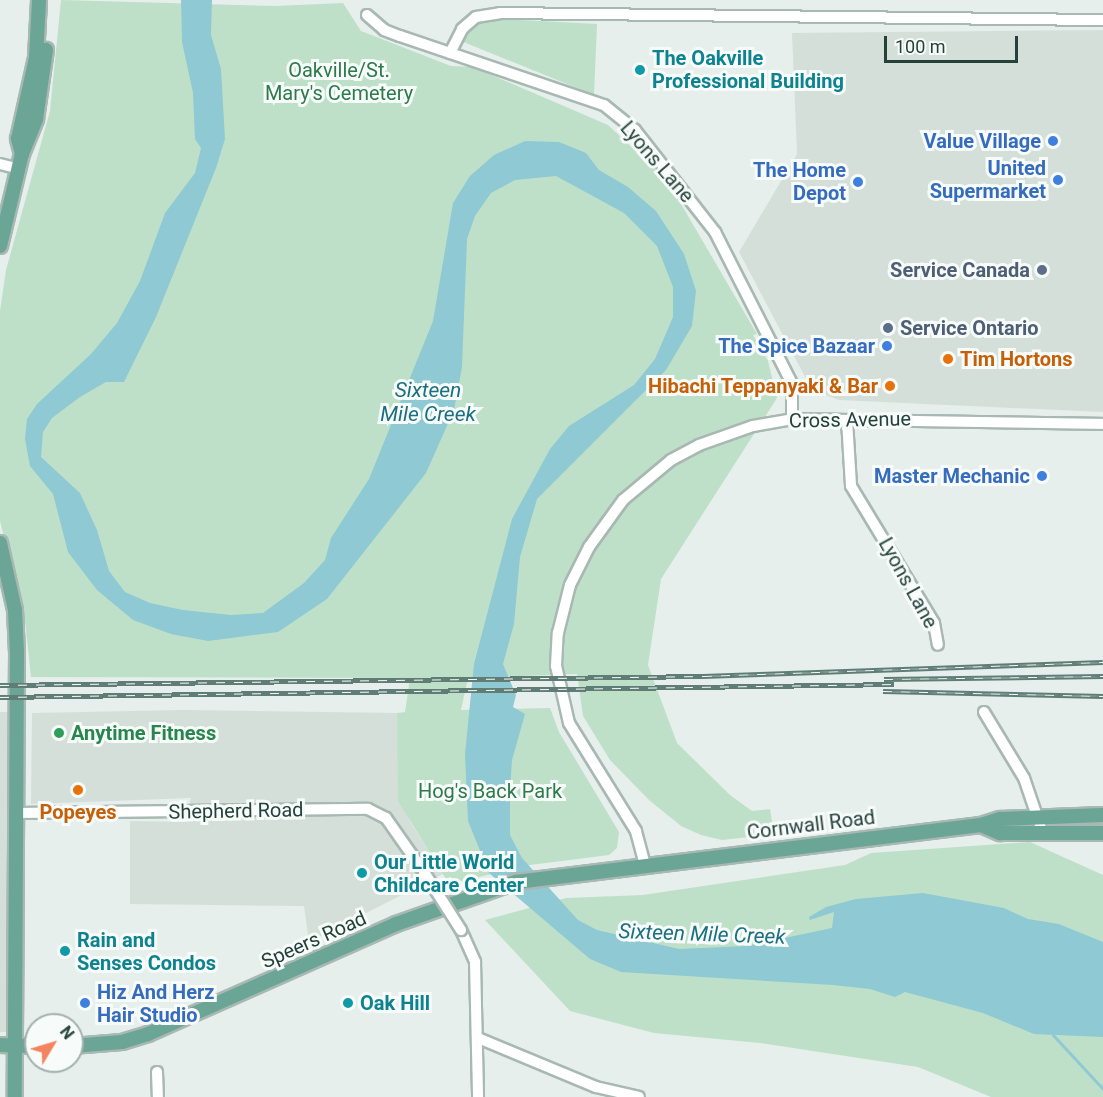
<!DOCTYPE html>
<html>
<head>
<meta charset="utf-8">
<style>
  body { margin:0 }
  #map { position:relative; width:1103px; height:1097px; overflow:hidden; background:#e6efeb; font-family:Roboto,sans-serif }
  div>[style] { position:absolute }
  .built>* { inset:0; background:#d4dfda }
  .green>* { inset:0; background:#bfe0c8 }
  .water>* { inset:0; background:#8ec9d4 }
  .stream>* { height:3px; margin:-1.5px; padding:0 1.5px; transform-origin:1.5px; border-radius:1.5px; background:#8ec9d4 }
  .roads { filter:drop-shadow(2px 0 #a8b8b2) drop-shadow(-2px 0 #a8b8b2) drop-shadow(0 2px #a8b8b2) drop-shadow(0 -2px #a8b8b2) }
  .minor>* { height:10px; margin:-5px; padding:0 5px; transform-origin:5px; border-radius:5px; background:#fff }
  .major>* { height:14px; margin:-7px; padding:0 7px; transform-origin:7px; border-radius:7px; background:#6aa596 }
  .rail>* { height:5px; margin-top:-2.5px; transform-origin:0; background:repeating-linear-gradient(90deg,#f7fbf9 0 9px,#5f7d75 0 18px); box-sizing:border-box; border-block:2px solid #5f7d75 }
  .bridges { filter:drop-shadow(2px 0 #a8b8b2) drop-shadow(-2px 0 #a8b8b2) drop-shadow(0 2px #a8b8b2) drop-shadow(0 -2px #a8b8b2) }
  .minor-bridge>* { height:10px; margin:-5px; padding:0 5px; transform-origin:5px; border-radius:5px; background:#fff }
  .dots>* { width:16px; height:16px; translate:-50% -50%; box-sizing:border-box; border:3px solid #f7fbf9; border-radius:50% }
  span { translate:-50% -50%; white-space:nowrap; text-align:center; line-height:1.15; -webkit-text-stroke:6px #f7fbf9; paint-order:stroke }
  .culture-label { font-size:20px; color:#0d838f; font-weight:700 }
  .left { translate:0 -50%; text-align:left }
  .park-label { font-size:20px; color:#2d7a4b }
  .shop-label { font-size:20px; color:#366cbe; font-weight:700 }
  .right { translate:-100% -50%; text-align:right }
  .street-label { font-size:20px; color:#24423a }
  .service-label { font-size:20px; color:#4e5e75; font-weight:700 }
  .food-label { font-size:20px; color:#c56008; font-weight:700 }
  .leisure-label { font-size:20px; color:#27864d; font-weight:700 }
  .water-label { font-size:21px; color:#1c6f80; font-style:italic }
  .north { position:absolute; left:24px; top:1013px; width:60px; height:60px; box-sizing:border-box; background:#f7fbf9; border:2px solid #a3b1ad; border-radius:50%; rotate:52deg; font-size:16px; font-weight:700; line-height:24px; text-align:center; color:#24423a }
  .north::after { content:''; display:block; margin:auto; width:21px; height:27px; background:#f4845f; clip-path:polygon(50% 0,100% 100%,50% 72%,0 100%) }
  .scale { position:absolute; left:884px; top:36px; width:134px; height:27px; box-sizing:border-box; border:3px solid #24423a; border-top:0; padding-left:8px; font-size:18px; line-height:21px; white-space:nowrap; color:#24423a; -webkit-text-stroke:4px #f7fbf9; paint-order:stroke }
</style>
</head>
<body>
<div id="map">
  <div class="built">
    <i style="clip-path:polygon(1103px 30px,1103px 412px,839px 400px,812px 390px,739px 252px,797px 154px,792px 33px)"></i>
    <i style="clip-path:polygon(184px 710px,397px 713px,409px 820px,443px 874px,309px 942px,304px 906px,130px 904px,130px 821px,185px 822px,191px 798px,31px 804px,32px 713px)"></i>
    <i style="clip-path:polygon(0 712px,8px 712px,6px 1032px,0 1032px)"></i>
  </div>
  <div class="green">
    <i style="clip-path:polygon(61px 0,275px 6px,343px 3px,361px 31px,451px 66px,473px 67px,608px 125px,667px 180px,757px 334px,753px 335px,768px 361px,777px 398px,661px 579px,648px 665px,677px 743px,730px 795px,752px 811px,770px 809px,774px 834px,722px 840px,701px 835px,681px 826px,649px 800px,610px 760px,583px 716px,577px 674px,468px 678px,461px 710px,550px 708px,559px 732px,619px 832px,617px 848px,609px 855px,530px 865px,449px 884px,398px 801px,397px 713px,405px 712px,410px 678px,31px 677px,25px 621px,0 521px,0 311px,6px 270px,50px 111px)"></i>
    <i style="clip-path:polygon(486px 18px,597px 24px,594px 95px,461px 41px,468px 27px)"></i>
    <i style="clip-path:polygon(1030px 842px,1103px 875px,1103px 1097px,991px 1097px,918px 1067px,760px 1043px,654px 1033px,570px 1011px,485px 920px,566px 898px,643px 895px,845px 865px,871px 853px)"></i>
  </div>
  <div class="water">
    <i style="clip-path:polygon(181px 0,212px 0,211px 35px,221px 69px,225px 139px,216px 168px,156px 317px,124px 382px,106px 382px,80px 397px,52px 418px,43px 432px,41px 457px,80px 493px,97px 530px,109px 571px,125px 592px,150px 603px,183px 610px,231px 615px,263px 613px,304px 583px,325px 560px,331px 538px,369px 479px,433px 321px,453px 203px,470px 176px,494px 155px,525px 141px,559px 142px,586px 153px,599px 170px,628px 187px,656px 211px,684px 254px,696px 291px,692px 326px,666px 370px,537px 499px,520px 557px,514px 624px,503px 664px,516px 695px,513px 707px,525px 714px,512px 760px,510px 791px,510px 835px,522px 858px,578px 920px,597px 930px,679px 949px,746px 946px,832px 928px,834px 912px,810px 920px,809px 917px,826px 907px,856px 899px,923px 893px,1004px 908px,1028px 919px,1059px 924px,1103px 942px,1103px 1037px,1034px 1034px,983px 1013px,905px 992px,895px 997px,870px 989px,833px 985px,621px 972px,590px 959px,489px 873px,468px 821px,465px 754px,474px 664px,512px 519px,550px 449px,569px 426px,634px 385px,655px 359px,673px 317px,673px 287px,657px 246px,624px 213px,556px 176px,515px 180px,491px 193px,475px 216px,467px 239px,462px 367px,454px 410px,426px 473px,327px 599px,278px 632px,208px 641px,171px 634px,133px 620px,97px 590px,68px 552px,53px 494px,30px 466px,25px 439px,27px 419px,37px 404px,91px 354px,117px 323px,140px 281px,165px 213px,195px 173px,201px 148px,195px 139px,193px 93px,182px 42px)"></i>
  </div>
  <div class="stream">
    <i style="left:1053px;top:1035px;width:74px;rotate:47.2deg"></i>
  </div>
  <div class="roads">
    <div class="minor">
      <i style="left:367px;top:15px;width:23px;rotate:41deg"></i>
      <i style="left:384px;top:30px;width:17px;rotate:21deg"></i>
      <i style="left:400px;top:36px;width:215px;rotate:18.7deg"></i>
      <i style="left:604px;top:105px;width:40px;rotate:39deg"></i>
      <i style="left:635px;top:130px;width:130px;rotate:51.9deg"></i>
      <i style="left:715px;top:232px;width:170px;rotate:63.1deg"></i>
      <i style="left:792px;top:384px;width:35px;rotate:90deg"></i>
      <i style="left:450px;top:53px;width:27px;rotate:-63deg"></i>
      <i style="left:462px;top:29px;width:18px;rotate:-41deg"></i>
      <i style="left:476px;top:17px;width:24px;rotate:-9deg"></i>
      <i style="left:500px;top:13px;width:603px;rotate:0.67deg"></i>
      <i style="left:0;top:164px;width:21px;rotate:14deg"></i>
      <i style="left:847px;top:420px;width:66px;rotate:86.5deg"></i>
      <i style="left:851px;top:486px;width:160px;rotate:58.8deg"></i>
      <i style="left:934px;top:623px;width:22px;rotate:80deg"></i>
      <i style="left:984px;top:712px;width:77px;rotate:58.8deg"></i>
      <i style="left:1024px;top:778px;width:56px;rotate:71.2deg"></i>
      <i style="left:17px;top:813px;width:351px;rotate:-0.7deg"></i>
      <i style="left:368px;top:809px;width:20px;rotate:27deg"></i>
      <i style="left:386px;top:818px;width:66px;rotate:54.9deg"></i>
      <i style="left:645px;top:865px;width:35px;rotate:-105deg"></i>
      <i style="left:636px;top:831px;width:127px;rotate:-121.8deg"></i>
      <i style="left:569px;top:723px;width:58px;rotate:-102.8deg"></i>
      <i style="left:556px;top:666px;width:33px;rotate:-87deg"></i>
      <i style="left:558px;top:633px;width:49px;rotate:-76deg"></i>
      <i style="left:570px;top:585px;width:42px;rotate:-63.4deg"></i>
      <i style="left:589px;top:547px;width:58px;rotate:-54.1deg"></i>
      <i style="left:623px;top:500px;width:62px;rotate:-39.8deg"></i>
      <i style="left:671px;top:460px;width:32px;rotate:-28deg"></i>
      <i style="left:699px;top:445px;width:57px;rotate:-19.4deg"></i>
      <i style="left:753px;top:426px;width:40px;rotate:-10deg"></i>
      <i style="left:792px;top:419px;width:311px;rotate:0.9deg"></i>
      <i style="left:461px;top:930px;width:35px;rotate:66deg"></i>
      <i style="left:475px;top:962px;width:135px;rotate:88.7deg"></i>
      <i style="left:478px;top:1038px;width:128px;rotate:22.6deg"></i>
      <i style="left:596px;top:1087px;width:44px;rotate:13.1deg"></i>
      <i style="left:157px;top:1072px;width:25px;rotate:88deg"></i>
    </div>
    <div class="major">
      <i style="left:22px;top:154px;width:38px;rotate:-68deg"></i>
      <i style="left:36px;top:119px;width:70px;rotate:-81.8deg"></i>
      <i style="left:0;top:246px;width:95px;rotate:-76.6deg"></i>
      <i style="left:22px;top:154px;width:16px;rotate:-105deg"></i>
      <i style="left:18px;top:139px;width:83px;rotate:-77.5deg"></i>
      <i style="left:36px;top:58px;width:58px;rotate:-87deg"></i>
      <i style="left:0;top:543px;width:69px;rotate:77.4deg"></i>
      <i style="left:15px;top:610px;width:42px;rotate:87.3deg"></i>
      <i style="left:17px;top:652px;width:445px;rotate:90.3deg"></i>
      <i style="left:981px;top:825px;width:21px;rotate:23deg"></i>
      <i style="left:1000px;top:833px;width:103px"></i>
      <i style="left:0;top:1045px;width:36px;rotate:2deg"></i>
      <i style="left:72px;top:1046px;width:50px;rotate:-4.6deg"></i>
      <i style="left:122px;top:1042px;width:27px;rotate:-17deg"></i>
      <i style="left:148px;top:1034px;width:271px;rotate:-23.9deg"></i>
      <i style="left:396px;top:924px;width:127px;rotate:-19.3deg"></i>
      <i style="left:516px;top:882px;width:468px;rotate:-7deg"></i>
      <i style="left:981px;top:825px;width:20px;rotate:-18deg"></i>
      <i style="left:1000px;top:819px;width:103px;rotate:-2.2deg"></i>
    </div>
  </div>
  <div class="rail">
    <i style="left:884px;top:679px;width:219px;rotate:-0.8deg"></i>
    <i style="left:0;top:685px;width:703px;rotate:-0.73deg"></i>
    <i style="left:703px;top:676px;width:400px;rotate:-2deg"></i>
    <i style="left:883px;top:691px;width:220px;rotate:1.3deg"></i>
    <i style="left:0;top:697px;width:894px;rotate:-0.83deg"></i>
  </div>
  <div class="bridges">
    <div class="minor-bridge">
      <i style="left:424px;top:872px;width:69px;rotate:57.5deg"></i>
    </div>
  </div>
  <div class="dots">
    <i style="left:640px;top:70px;background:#0f9aa8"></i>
    <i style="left:1053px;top:141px;background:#3f7fe0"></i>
    <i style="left:1058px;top:180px;background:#3f7fe0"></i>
    <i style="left:858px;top:182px;background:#3f7fe0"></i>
    <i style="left:1042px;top:270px;background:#5c6f8a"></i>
    <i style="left:888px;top:328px;background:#5c6f8a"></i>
    <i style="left:887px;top:346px;background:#3f7fe0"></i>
    <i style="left:948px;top:359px;background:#e8710a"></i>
    <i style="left:890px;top:386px;background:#e8710a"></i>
    <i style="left:1042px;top:476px;background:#3f7fe0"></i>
    <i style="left:59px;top:733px;background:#2e9e5b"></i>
    <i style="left:78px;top:790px;background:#e8710a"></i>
    <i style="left:362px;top:873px;background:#0f9aa8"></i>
    <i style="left:65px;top:951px;background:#0f9aa8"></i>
    <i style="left:85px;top:1003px;background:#3f7fe0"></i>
    <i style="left:348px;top:1003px;background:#0f9aa8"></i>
  </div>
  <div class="culture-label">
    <span class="left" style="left:652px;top:70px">The Oakville<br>Professional Building</span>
    <span class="left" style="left:374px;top:874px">Our Little World<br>Childcare Center</span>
    <span class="left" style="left:77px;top:952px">Rain and<br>Senses Condos</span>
    <span class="left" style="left:360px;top:1003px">Oak Hill</span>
  </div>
  <div class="park-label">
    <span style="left:339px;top:82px">Oakville/St.<br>Mary's Cemetery</span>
    <span style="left:490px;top:791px">Hog's Back Park</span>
  </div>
  <div class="shop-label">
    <span class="right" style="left:1041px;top:141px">Value Village</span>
    <span class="right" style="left:1046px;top:180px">United<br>Supermarket</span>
    <span class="right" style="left:846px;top:182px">The Home<br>Depot</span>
    <span class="right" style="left:875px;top:346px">The Spice Bazaar</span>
    <span class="right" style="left:1030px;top:476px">Master Mechanic</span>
    <span class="left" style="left:97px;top:1004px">Hiz And Herz<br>Hair Studio</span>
  </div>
  <div class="street-label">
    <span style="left:657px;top:162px;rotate:49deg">Lyons Lane</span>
    <span style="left:850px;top:420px;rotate:-1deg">Cross Avenue</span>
    <span style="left:908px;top:583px;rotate:61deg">Lyons Lane</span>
    <span style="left:236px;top:811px;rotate:-1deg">Shepherd Road</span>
    <span style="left:811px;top:825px;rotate:-7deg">Cornwall Road</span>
    <span style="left:314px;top:940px;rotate:-24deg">Speers Road</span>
  </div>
  <div class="service-label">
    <span class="right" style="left:1030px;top:270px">Service Canada</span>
    <span class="left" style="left:900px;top:328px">Service Ontario</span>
  </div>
  <div class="food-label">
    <span class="left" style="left:960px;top:359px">Tim Hortons</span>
    <span class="right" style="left:878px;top:386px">Hibachi Teppanyaki &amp; Bar</span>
    <span style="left:78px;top:812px">Popeyes</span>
  </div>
  <div class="leisure-label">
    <span class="left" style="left:71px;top:733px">Anytime Fitness</span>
  </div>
  <div class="water-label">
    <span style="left:428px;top:402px">Sixteen<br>Mile Creek</span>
    <span style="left:702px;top:934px;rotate:2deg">Sixteen Mile Creek</span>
  </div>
  <div class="north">N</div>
  <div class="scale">100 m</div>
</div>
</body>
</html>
